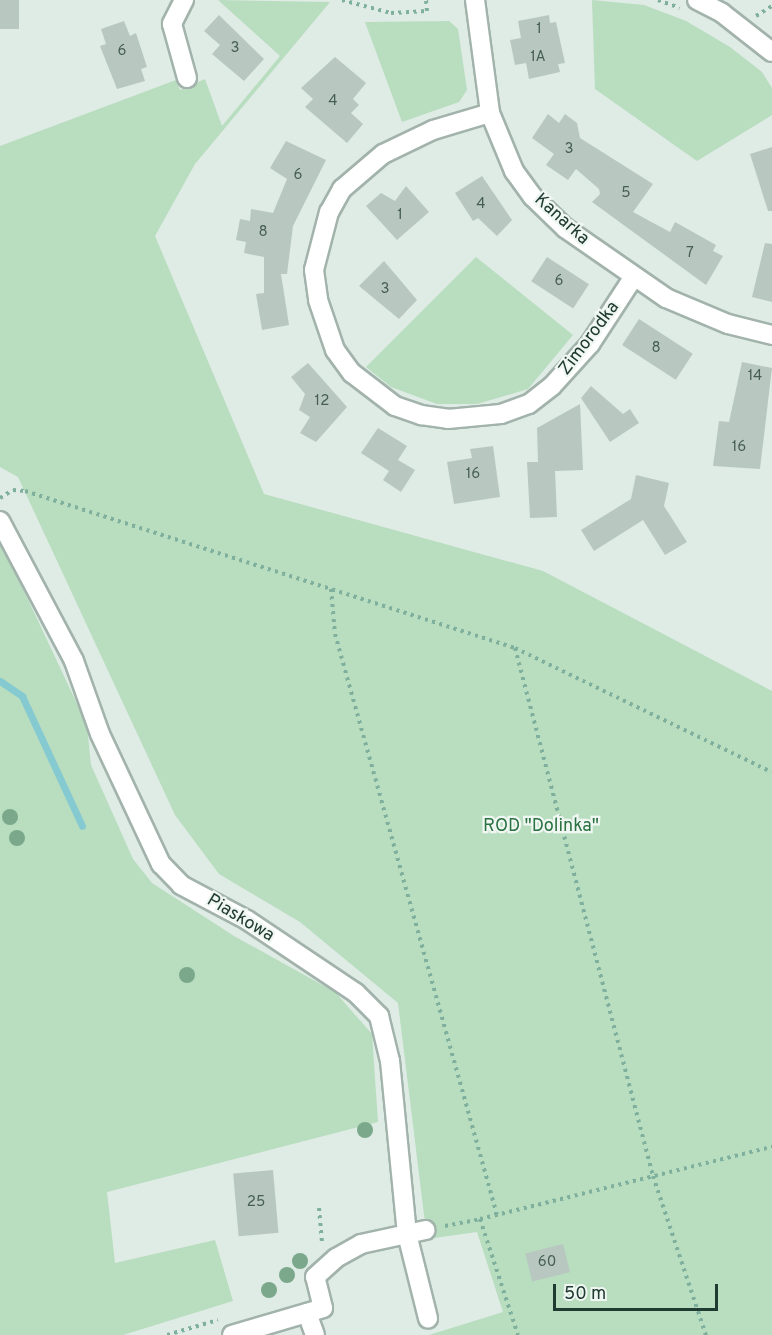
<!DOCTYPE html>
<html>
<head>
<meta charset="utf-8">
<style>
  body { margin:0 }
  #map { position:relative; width:772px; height:1335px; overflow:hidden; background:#dfebe5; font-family:Overpass,sans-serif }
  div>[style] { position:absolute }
  .green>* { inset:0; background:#b8ddbf }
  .stream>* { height:7px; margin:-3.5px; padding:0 3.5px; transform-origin:3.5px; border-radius:3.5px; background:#86cad1 }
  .building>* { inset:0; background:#b8c8c1; transform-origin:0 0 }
  .path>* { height:4px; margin-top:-2px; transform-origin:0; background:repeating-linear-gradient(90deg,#7faf9d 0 3px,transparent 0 7.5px) }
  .roads { filter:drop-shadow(2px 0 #a2b3ac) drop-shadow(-2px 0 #a2b3ac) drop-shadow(0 2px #a2b3ac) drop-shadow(0 -2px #a2b3ac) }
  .minor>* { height:18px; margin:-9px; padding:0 9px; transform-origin:9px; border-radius:9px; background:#fff }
  .trees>* { width:16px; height:16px; margin:-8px; border-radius:50%; background:#7ba88b }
  span { translate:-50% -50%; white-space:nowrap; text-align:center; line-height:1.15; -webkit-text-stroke:4.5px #f0f7f3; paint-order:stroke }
  .number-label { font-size:15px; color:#465e56 }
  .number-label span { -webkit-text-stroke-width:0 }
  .street-label { font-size:18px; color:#203b32 }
  .park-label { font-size:18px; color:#2a7241 }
  .scale { position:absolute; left:553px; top:1284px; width:165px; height:27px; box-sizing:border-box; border:3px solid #203b32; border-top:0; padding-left:8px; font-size:18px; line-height:21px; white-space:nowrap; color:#203b32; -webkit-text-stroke:4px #f0f7f3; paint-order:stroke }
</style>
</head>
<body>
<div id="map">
  <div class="green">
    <i style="clip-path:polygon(218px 0,330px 2px,195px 164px,155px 236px,264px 494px,543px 571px,772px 691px,772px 1335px,429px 1335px,503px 1312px,477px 1232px,427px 1239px,398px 1003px,300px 922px,219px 874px,175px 815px,18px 477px,0 467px,0 146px,176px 80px,180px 90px,205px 79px,222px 126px,280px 56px)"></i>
    <i style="clip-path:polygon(592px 0,644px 5px,686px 21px,730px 47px,762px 72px,772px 88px,772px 115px,697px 161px,595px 89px)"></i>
    <i style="clip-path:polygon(449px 21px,458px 29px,467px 90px,459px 102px,402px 122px,365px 22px)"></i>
    <i style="clip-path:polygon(476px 257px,573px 335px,528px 389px,477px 404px,437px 404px,391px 387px,366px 367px)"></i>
    <i style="clip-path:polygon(0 540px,87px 725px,91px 765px,133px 859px,152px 883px,234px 936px,335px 992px,372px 1034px,378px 1122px,107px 1192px,115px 1263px,215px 1240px,233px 1301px,123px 1335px,0 1335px)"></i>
  </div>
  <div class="stream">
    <i style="left:0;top:681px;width:27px;rotate:34deg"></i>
    <i style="left:22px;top:696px;width:143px;rotate:65.2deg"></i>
  </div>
  <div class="building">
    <i style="left:0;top:0;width:19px;height:29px"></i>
    <i style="clip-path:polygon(219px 15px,264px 59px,244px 81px,212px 54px,220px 45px,204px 31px)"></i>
    <i style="clip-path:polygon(549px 15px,550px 23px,556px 22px,565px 63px,558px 64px,560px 72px,529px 79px,526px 63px,515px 65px,510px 40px,521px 38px,518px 21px)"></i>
    <i style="clip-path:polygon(124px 21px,130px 36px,136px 33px,147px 67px,141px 69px,145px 81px,117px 89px,100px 46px,106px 44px,101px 29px)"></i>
    <i style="clip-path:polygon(335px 57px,366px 83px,353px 99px,359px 105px,351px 113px,363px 124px,347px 143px,305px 107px,313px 99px,301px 88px)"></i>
    <i style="clip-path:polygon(548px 114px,559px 123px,565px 114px,577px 123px,580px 138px,653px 184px,633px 212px,670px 232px,675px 222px,716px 245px,713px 251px,723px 256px,706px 285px,592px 202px,600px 194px,599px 189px,576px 169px,568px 180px,546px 165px,554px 154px,532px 138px)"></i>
    <i style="clip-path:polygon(286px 141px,326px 160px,293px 226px,287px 274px,281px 274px,289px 325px,262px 330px,256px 294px,264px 293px,264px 257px,244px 253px,246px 242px,236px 240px,240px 219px,250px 221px,251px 209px,273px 213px,287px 179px,270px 168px)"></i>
    <i style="clip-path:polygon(772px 147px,772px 211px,768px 211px,750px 154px)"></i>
    <i style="clip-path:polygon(482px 176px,512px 220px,497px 236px,478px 218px,473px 221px,455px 193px)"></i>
    <i style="clip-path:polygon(406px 186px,429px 212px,397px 240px,366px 206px,381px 193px,395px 201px)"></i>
    <i style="clip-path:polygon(765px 243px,772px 244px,772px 302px,752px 297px)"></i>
    <i style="left:547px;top:257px;width:50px;height:29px;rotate:33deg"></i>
    <i style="clip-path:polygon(384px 261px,417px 300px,399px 319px,359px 286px)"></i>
    <i style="left:639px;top:319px;width:64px;height:31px;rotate:33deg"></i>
    <i style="clip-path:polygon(742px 362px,772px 368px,760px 469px,713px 466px,719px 421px,729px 422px)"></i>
    <i style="clip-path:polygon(308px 363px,347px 407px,316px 442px,300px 433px,310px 417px,299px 410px,305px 394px,291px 377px)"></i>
    <i style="clip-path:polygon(591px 386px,623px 414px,630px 409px,639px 423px,610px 442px,581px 398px)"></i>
    <i style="clip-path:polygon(580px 404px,583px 470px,555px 471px,557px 517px,530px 518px,527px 462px,538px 462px,537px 428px)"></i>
    <i style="clip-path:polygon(378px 428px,407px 446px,398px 460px,415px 470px,401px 492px,383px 480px,389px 471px,361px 453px)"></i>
    <i style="clip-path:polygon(493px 446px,500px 497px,454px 504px,447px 462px,472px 458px,470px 449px)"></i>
    <i style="clip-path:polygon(636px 475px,669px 483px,664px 506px,687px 542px,665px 555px,643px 520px,594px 551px,581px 530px,631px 499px)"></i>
    <i style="left:273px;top:1170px;width:63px;height:40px;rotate:85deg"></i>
    <i style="left:563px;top:1244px;width:29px;height:39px;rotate:76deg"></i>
  </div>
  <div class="path">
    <i style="left:342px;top:0;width:51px;rotate:14.9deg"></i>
    <i style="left:391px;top:13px;width:36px;rotate:-3deg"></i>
    <i style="left:427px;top:11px;width:11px;rotate:-95deg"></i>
    <i style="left:658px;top:0;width:23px;rotate:20deg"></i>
    <i style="left:756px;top:16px;width:19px;rotate:-32deg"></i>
    <i style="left:0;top:498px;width:15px;rotate:-32deg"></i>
    <i style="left:13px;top:490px;width:12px;rotate:5deg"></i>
    <i style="left:25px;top:491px;width:515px;rotate:17.77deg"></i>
    <i style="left:515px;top:648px;width:285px;rotate:25.8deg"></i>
    <i style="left:331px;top:589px;width:45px;rotate:84.9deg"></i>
    <i style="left:335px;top:634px;width:603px;rotate:74.42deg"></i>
    <i style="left:515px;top:648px;width:546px;rotate:75.35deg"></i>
    <i style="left:653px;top:1176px;width:168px;rotate:71.6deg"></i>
    <i style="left:319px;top:1208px;width:36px;rotate:85deg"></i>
    <i style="left:480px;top:1219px;width:301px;rotate:-13.9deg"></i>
    <i style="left:445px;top:1226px;width:36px;rotate:-11deg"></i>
    <i style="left:480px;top:1219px;width:122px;rotate:71.9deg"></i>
    <i style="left:167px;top:1335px;width:53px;rotate:-16.4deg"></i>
  </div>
  <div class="roads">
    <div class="minor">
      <i style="left:184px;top:0;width:27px;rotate:117deg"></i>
      <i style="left:172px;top:24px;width:56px;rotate:74.5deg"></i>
      <i style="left:475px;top:0;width:114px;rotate:82.4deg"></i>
      <i style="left:490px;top:113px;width:63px;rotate:67.5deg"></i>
      <i style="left:514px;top:171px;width:32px;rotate:54deg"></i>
      <i style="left:533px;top:197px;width:45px;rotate:44.1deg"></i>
      <i style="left:565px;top:228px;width:123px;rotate:34.7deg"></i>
      <i style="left:666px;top:298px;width:67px;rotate:22.8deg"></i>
      <i style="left:728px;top:324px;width:45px;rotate:14deg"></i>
      <i style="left:697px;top:0;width:28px;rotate:27deg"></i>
      <i style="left:722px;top:13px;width:63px;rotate:38deg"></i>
      <i style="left:490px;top:113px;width:59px;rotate:163.4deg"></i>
      <i style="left:433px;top:130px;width:55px;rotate:154.4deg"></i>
      <i style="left:383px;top:154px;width:54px;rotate:139.5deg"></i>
      <i style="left:342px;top:189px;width:26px;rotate:119deg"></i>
      <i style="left:329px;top:212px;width:60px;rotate:104.5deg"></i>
      <i style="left:314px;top:270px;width:30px;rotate:82deg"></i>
      <i style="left:318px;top:300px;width:53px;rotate:71.2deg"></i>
      <i style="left:335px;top:350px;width:29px;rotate:54deg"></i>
      <i style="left:352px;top:373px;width:54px;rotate:37.5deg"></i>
      <i style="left:395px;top:406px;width:28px;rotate:19deg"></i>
      <i style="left:421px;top:415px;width:27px;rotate:8deg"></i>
      <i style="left:448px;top:419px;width:53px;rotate:-5.4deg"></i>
      <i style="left:501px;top:414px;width:30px;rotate:-20deg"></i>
      <i style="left:529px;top:404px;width:29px;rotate:-38deg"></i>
      <i style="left:552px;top:386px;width:57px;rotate:-47.9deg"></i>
      <i style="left:590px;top:344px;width:79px;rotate:-56.9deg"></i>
      <i style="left:0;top:521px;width:158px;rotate:62.1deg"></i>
      <i style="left:74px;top:661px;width:77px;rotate:70.4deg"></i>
      <i style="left:100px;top:734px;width:144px;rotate:64.9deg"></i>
      <i style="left:161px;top:864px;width:29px;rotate:46deg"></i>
      <i style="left:181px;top:885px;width:75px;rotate:27.9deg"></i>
      <i style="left:247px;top:920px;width:131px;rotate:33.8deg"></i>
      <i style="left:356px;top:993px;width:33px;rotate:45deg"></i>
      <i style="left:379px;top:1016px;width:46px;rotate:76.3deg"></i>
      <i style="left:390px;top:1061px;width:174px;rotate:84.4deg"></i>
      <i style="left:407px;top:1234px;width:87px;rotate:76deg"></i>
      <i style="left:307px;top:1313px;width:23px;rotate:70deg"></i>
      <i style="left:232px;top:1335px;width:95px;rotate:-16.5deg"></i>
      <i style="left:323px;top:1308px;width:32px;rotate:-104deg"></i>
      <i style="left:315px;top:1277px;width:28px;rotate:-42deg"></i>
      <i style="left:336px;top:1258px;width:29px;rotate:-29deg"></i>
      <i style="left:361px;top:1244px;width:66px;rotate:-12.2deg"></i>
    </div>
  </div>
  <div class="trees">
    <i style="left:10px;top:817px"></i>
    <i style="left:17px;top:838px"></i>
    <i style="left:187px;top:975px"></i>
    <i style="left:365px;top:1130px"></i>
    <i style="left:300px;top:1261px"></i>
    <i style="left:287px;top:1275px"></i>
    <i style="left:269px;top:1290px"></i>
  </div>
  <div class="number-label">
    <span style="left:539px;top:30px">1</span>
    <span style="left:235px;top:49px">3</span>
    <span style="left:122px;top:52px">6</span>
    <span style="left:538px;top:58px">1A</span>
    <span style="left:333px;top:102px">4</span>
    <span style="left:569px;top:150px">3</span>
    <span style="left:298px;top:176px">6</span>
    <span style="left:626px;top:194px">5</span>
    <span style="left:481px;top:205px">4</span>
    <span style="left:400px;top:216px">1</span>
    <span style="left:263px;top:233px">8</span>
    <span style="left:690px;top:254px">7</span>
    <span style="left:559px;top:282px">6</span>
    <span style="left:385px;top:290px">3</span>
    <span style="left:656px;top:349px">8</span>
    <span style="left:755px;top:377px">14</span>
    <span style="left:322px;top:402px">12</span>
    <span style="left:739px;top:448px">16</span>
    <span style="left:473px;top:475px">16</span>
    <span style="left:256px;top:1203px">25</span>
    <span style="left:547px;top:1263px">60</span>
  </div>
  <div class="street-label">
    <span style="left:561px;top:220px;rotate:42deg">Kanarka</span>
    <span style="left:590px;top:339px;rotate:-53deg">Zimorodka</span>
    <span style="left:240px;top:919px;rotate:31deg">Piaskowa</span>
  </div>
  <div class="park-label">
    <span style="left:541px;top:827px">ROD "Dolinka"</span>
  </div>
  <div class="scale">50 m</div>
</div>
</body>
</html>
